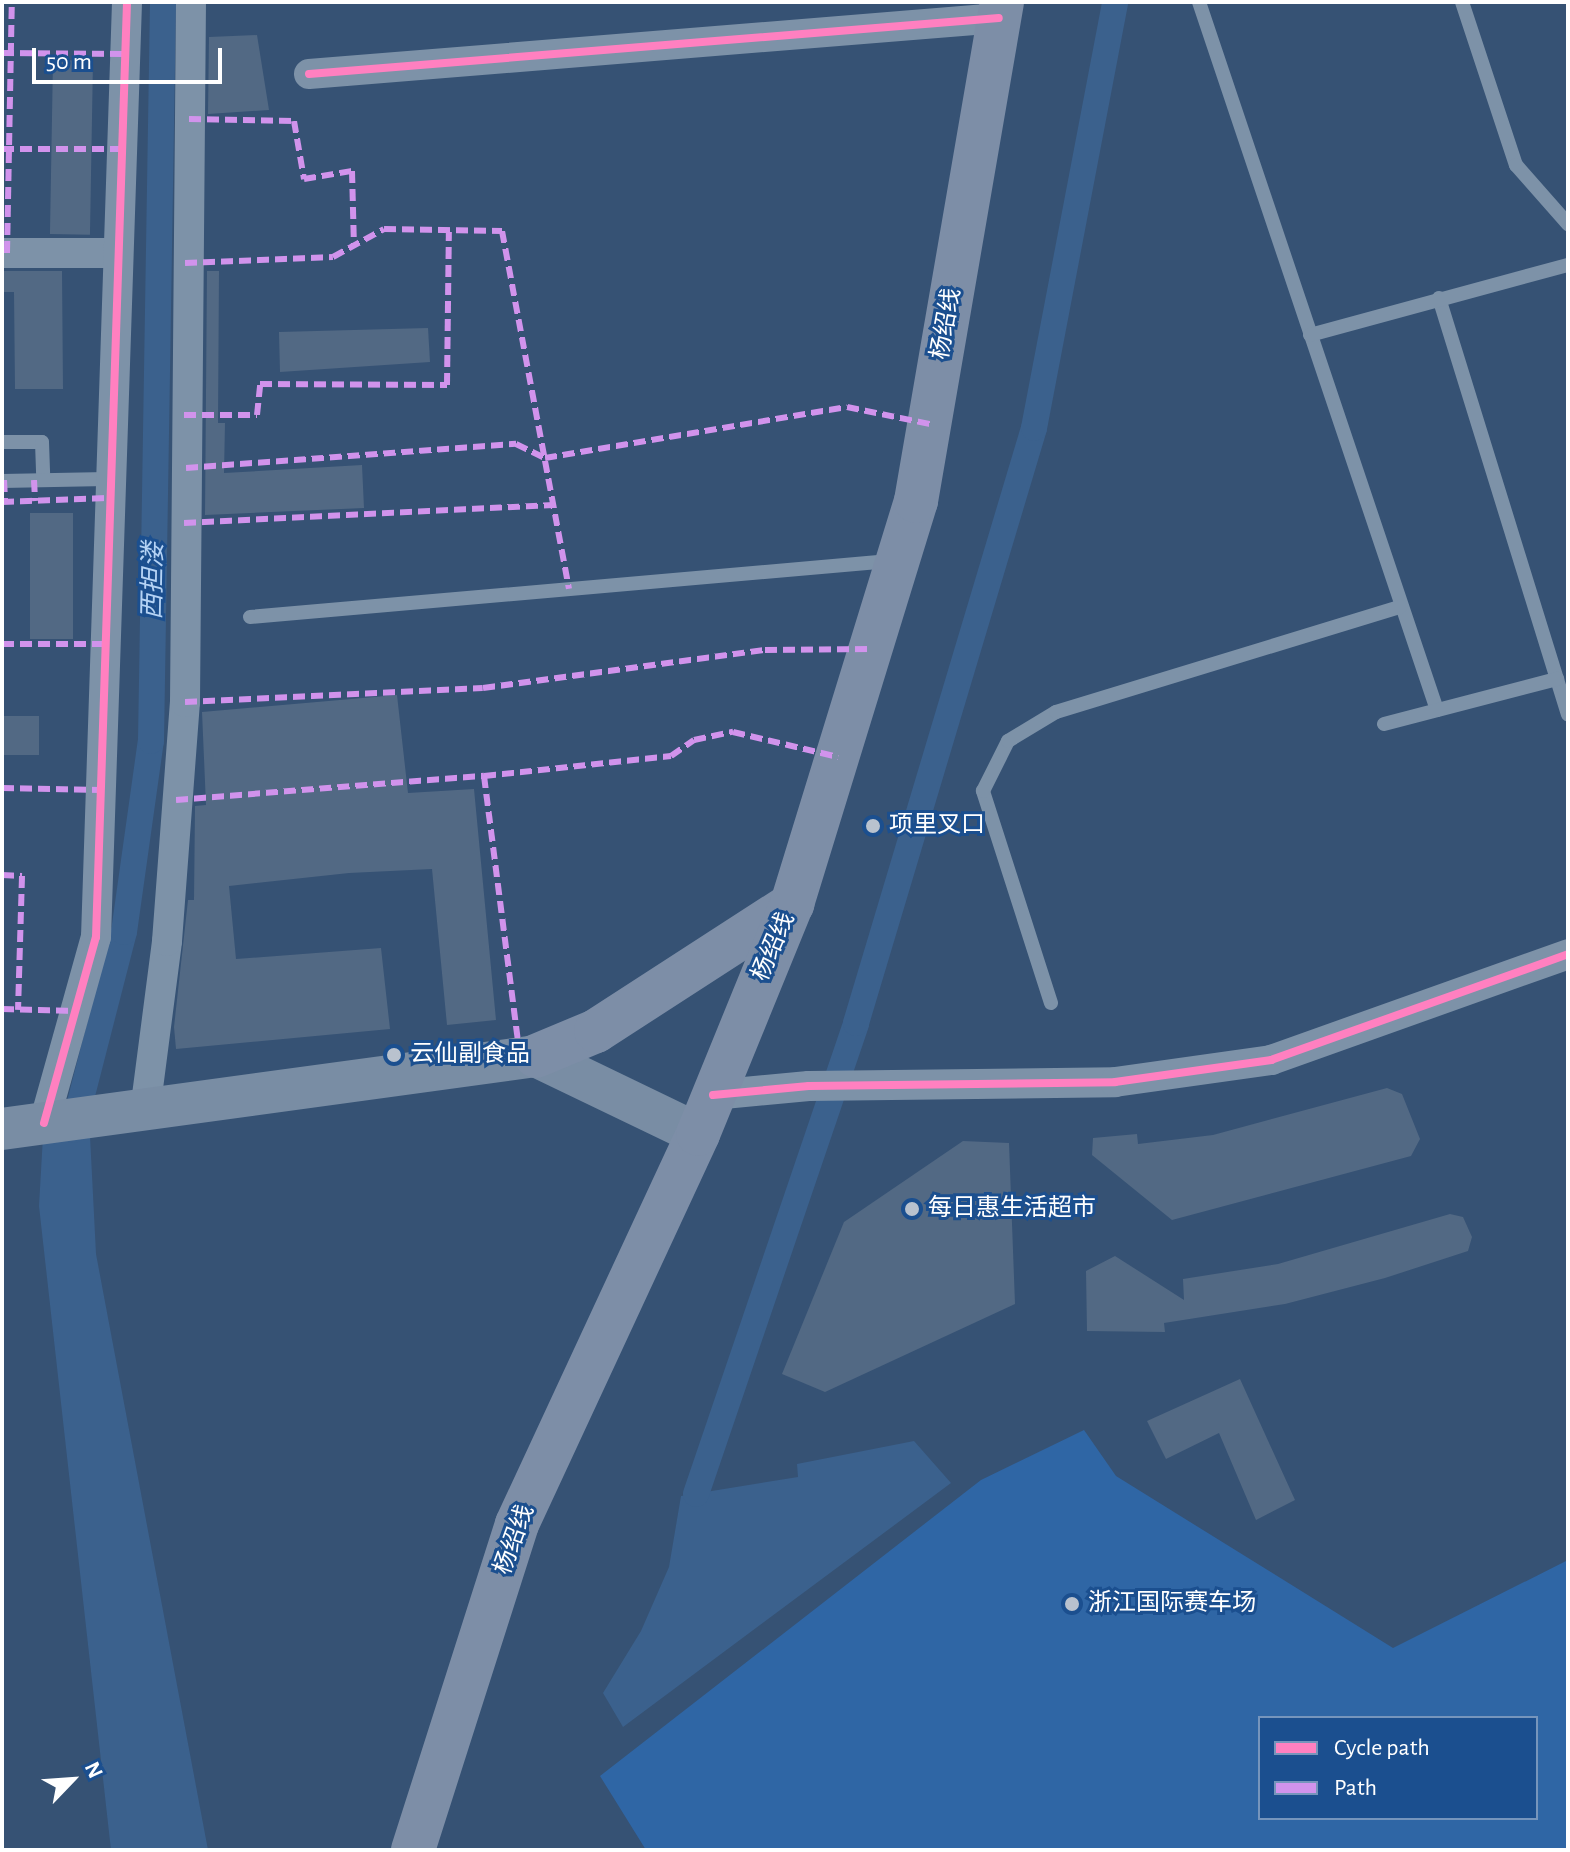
<!DOCTYPE html>
<html>
<head>
<meta charset="utf-8">
<style>
  body { margin:0 }
  #map { position:relative; width:1570px; height:1852px; overflow:hidden; background:#365274; font-family:"Alegreya Sans","Noto Sans SC",sans-serif }
  div>[style] { position:absolute }
  .green>* { inset:0; background:#2f66a5 }
  .water>* { inset:0; background:#3b618d }
  .canal>* { height:26px; margin:-13px; padding:0 13px; transform-origin:13px; border-radius:13px; background:#3b618d }
  .building>* { inset:0; background:#526984; transform-origin:0 0 }
  .lane>* { height:14px; margin:-7px; padding:0 7px; transform-origin:7px; border-radius:7px; background:#7d92a8 }
  .street>* { height:30px; margin:-15px; padding:0 15px; transform-origin:15px; border-radius:15px; background:#7d92a8 }
  .secondary>* { height:42px; margin:-21px; padding:0 21px; transform-origin:21px; border-radius:21px; background:#798da4 }
  .primary>* { height:44px; margin:-22px; padding:0 22px; transform-origin:22px; border-radius:22px; background:#7d8ea7 }
  .quiet>* { height:6px; margin-top:-3px; transform-origin:0; background:repeating-linear-gradient(90deg,#d193ec 0 12px,transparent 0 18px) }
  .cycleway>* { height:8px; margin:-4px; padding:0 4px; transform-origin:4px; border-radius:4px; background:#ff80c0 }
  .dots>* { width:22px; height:22px; translate:-50% -50%; box-sizing:border-box; border:4px solid #1b4f8f; border-radius:50% }
  span { translate:-50% -50%; white-space:nowrap; text-align:center; line-height:1.15; -webkit-text-stroke:6px #1b4f8f; paint-order:stroke }
  .street-label { font-size:24px; color:#fff }
  .poi-label { font-size:24px; color:#fff }
  .left { translate:0 -50%; text-align:left }
  .water-label { font-size:26px; color:#b5d3f5; font-style:italic }
  .frame { position:absolute; inset:0; border:4px solid #fff; pointer-events:none }
  .legend { position:absolute; left:1258px; top:1716px; width:280px; height:104px; box-sizing:border-box; background:#1b4f8f; border:2px solid #7695bc; margin:0; padding:10px 14px; list-style:none; font-size:24px; color:#fff }
  .legend li { display:flex; align-items:center; gap:16px; height:40px }
  .legend b { width:40px; border:2px solid #7695bc }
  .north { position:absolute; left:32px; top:1740px; width:80px; height:80px; -webkit-text-stroke:6px #1b4f8f; paint-order:stroke; rotate:65deg; font-size:22px; font-weight:700; line-height:32px; text-align:center; color:#fff }
  .north::after { content:''; display:block; margin:auto; width:28px; height:36px; background:#fff; clip-path:polygon(50% 0,100% 100%,50% 72%,0 100%) }
  .scale { position:absolute; left:32px; top:48px; width:190px; height:36px; box-sizing:border-box; border:4px solid #fff; border-top:0; padding-left:10px; font-size:24px; line-height:28px; white-space:nowrap; color:#fff; -webkit-text-stroke:6px #1b4f8f; paint-order:stroke }
</style>
</head>
<body>
<div id="map">
  <div class="green">
    <i style="clip-path:polygon(evenodd,1084px 1430px,1116px 1476px,1393px 1648px,1568px 1560px,1568px 1850px,646px 1850px,600px 1776px,981px 1480px,1084px 1430px,1260px 1718px,1536px 1718px,1536px 1818px,1260px 1818px,1260px 1718px)"></i>
  </div>
  <div class="water">
    <i style="clip-path:polygon(43px 1136px,90px 1136px,96px 1254px,208px 1850px,111px 1850px,39px 1206px)"></i>
    <i style="clip-path:polygon(914px 1441px,951px 1483px,623px 1727px,603px 1693px,641px 1631px,669px 1567px,681px 1496px,798px 1477px,797px 1464px)"></i>
  </div>
  <div class="canal">
    <i style="left:73px;top:1130px;width:204px;rotate:-75.6deg"></i>
    <i style="left:124px;top:932px;width:193px;rotate:-82deg"></i>
    <i style="left:151px;top:741px;width:739px;rotate:-89.07deg"></i>
    <i style="left:696px;top:1494px;width:497px;rotate:-71.2deg"></i>
    <i style="left:856px;top:1023px;width:621px;rotate:-73.34deg"></i>
    <i style="left:1034px;top:428px;width:434px;rotate:-79.2deg"></i>
  </div>
  <div class="building">
    <i style="clip-path:polygon(257px 35px,269px 110px,208px 114px,209px 37px)"></i>
    <i style="left:53px;top:60px;width:40px;height:174px;rotate:1deg"></i>
    <i style="clip-path:polygon(2px 271px,62px 271px,63px 389px,15px 389px,14px 292px,2px 292px)"></i>
    <i style="clip-path:polygon(207px 271px,219px 271px,218px 423px,225px 423px,224px 473px,362px 465px,364px 508px,205px 515px)"></i>
    <i style="clip-path:polygon(428px 328px,430px 362px,280px 372px,279px 332px)"></i>
    <i style="left:30px;top:513px;width:43px;height:126px"></i>
    <i style="clip-path:polygon(397px 695px,408px 793px,474px 789px,496px 1020px,447px 1025px,432px 869px,349px 873px,229px 886px,236px 959px,381px 948px,390px 1029px,176px 1049px,174px 1027px,188px 900px,194px 900px,195px 806px,206px 805px,202px 712px)"></i>
    <i style="left:2px;top:716px;width:37px;height:39px"></i>
    <i style="clip-path:polygon(1387px 1088px,1402px 1094px,1420px 1139px,1411px 1156px,1172px 1220px,1092px 1155px,1093px 1138px,1137px 1134px,1138px 1144px,1213px 1135px)"></i>
    <i style="clip-path:polygon(963px 1141px,1009px 1143px,1015px 1304px,825px 1392px,782px 1374px,844px 1222px)"></i>
    <i style="clip-path:polygon(1450px 1214px,1463px 1217px,1472px 1237px,1468px 1251px,1385px 1278px,1285px 1304px,1164px 1323px,1165px 1332px,1087px 1331px,1086px 1271px,1115px 1256px,1184px 1300px,1183px 1279px,1278px 1264px)"></i>
    <i style="clip-path:polygon(1240px 1379px,1295px 1500px,1256px 1520px,1219px 1433px,1166px 1459px,1147px 1421px)"></i>
  </div>
  <div class="lane">
    <i style="left:1199px;top:2px;width:747px;rotate:71.42deg"></i>
    <i style="left:1462px;top:2px;width:172px;rotate:71.7deg"></i>
    <i style="left:1516px;top:165px;width:79px;rotate:48.6deg"></i>
    <i style="left:1439px;top:298px;width:436px;rotate:72.8deg"></i>
    <i style="left:1310px;top:335px;width:267px;rotate:-15.2deg"></i>
    <i style="left:2px;top:442px;width:40px"></i>
    <i style="left:42px;top:442px;width:38px;rotate:88deg"></i>
    <i style="left:2px;top:481px;width:105px;rotate:-1.1deg"></i>
    <i style="left:250px;top:617px;width:642px;rotate:-5deg"></i>
    <i style="left:1384px;top:724px;width:179px;rotate:-14.6deg"></i>
    <i style="left:1051px;top:1003px;width:223px;rotate:-107.8deg"></i>
    <i style="left:983px;top:791px;width:56px;rotate:-63.4deg"></i>
    <i style="left:1008px;top:741px;width:56px;rotate:-31.1deg"></i>
    <i style="left:1056px;top:712px;width:360px;rotate:-17deg"></i>
  </div>
  <div class="street">
    <i style="left:309px;top:74px;width:692px;rotate:-4.64deg"></i>
    <i style="left:2px;top:253px;width:115px"></i>
    <i style="left:713px;top:1095px;width:96px;rotate:-5.4deg"></i>
    <i style="left:809px;top:1086px;width:306px;rotate:-0.7deg"></i>
    <i style="left:1115px;top:1082px;width:158px;rotate:-8deg"></i>
    <i style="left:1271px;top:1060px;width:315px;rotate:-19.6deg"></i>
    <i style="left:145px;top:1111px;width:171px;rotate:-82.6deg"></i>
    <i style="left:167px;top:941px;width:240px;rotate:-85.7deg"></i>
    <i style="left:185px;top:702px;width:700px;rotate:-89.51deg"></i>
    <i style="left:44px;top:1123px;width:193px;rotate:-74.4deg"></i>
    <i style="left:96px;top:937px;width:936px;rotate:-88.1deg"></i>
  </div>
  <div class="secondary">
    <i style="left:2px;top:1129px;width:539px;rotate:-7.78deg"></i>
    <i style="left:536px;top:1056px;width:180px;rotate:25.7deg"></i>
  </div>
  <div class="primary">
    <i style="left:536px;top:1056px;width:65px;rotate:-22.6deg"></i>
    <i style="left:596px;top:1031px;width:234px;rotate:-32.9deg"></i>
    <i style="left:413px;top:1850px;width:342px;rotate:-72.3deg"></i>
    <i style="left:517px;top:1524px;width:430px;rotate:-65.1deg"></i>
    <i style="left:698px;top:1134px;width:248px;rotate:-67.8deg"></i>
    <i style="left:792px;top:904px;width:422px;rotate:-72.9deg"></i>
    <i style="left:916px;top:501px;width:506px;rotate:-80.22deg"></i>
  </div>
  <div class="quiet">
    <i style="left:2px;top:53px;width:123px;rotate:0.5deg"></i>
    <i style="left:189px;top:119px;width:105px;rotate:1.1deg"></i>
    <i style="left:294px;top:121px;width:59px;rotate:80.2deg"></i>
    <i style="left:304px;top:179px;width:49px;rotate:-9.5deg"></i>
    <i style="left:352px;top:171px;width:75px;rotate:88.5deg"></i>
    <i style="left:2px;top:149px;width:119px"></i>
    <i style="left:7px;top:253px;width:251px;rotate:-88.9deg"></i>
    <i style="left:185px;top:263px;width:148px;rotate:-2.3deg"></i>
    <i style="left:333px;top:257px;width:58px;rotate:-28.8deg"></i>
    <i style="left:384px;top:229px;width:118px;rotate:1deg"></i>
    <i style="left:502px;top:231px;width:364px;rotate:79.4deg"></i>
    <i style="left:184px;top:415px;width:73px"></i>
    <i style="left:257px;top:415px;width:31px;rotate:-84deg"></i>
    <i style="left:260px;top:384px;width:187px;rotate:0.3deg"></i>
    <i style="left:447px;top:385px;width:153px;rotate:-89.3deg"></i>
    <i style="left:186px;top:468px;width:331px;rotate:-4.2deg"></i>
    <i style="left:516px;top:444px;width:32px;rotate:26deg"></i>
    <i style="left:545px;top:458px;width:306px;rotate:-9.6deg"></i>
    <i style="left:847px;top:407px;width:85px;rotate:11.6deg"></i>
    <i style="left:4px;top:480px;width:22px;rotate:87deg"></i>
    <i style="left:34px;top:480px;width:21px;rotate:87deg"></i>
    <i style="left:2px;top:502px;width:105px;rotate:-2.2deg"></i>
    <i style="left:184px;top:523px;width:370px;rotate:-2.8deg"></i>
    <i style="left:2px;top:644px;width:101px"></i>
    <i style="left:185px;top:702px;width:298px;rotate:-2.7deg"></i>
    <i style="left:483px;top:688px;width:285px;rotate:-7.7deg"></i>
    <i style="left:765px;top:650px;width:106px;rotate:-0.5deg"></i>
    <i style="left:484px;top:776px;width:284px;rotate:82.7deg"></i>
    <i style="left:2px;top:788px;width:98px;rotate:1.2deg"></i>
    <i style="left:176px;top:800px;width:309px;rotate:-4.5deg"></i>
    <i style="left:484px;top:776px;width:188px;rotate:-6.1deg"></i>
    <i style="left:671px;top:756px;width:28px;rotate:-35deg"></i>
    <i style="left:694px;top:740px;width:40px;rotate:-12deg"></i>
    <i style="left:733px;top:732px;width:108px;rotate:13.4deg"></i>
    <i style="left:2px;top:875px;width:20px;rotate:3deg"></i>
    <i style="left:22px;top:876px;width:134px;rotate:91.7deg"></i>
    <i style="left:2px;top:1009px;width:73px;rotate:1.6deg"></i>
  </div>
  <div class="cycleway">
    <i style="left:309px;top:74px;width:692px;rotate:-4.64deg"></i>
    <i style="left:713px;top:1095px;width:96px;rotate:-5.4deg"></i>
    <i style="left:809px;top:1086px;width:306px;rotate:-0.7deg"></i>
    <i style="left:1115px;top:1082px;width:158px;rotate:-8deg"></i>
    <i style="left:1271px;top:1060px;width:315px;rotate:-19.6deg"></i>
    <i style="left:44px;top:1123px;width:193px;rotate:-74.4deg"></i>
    <i style="left:96px;top:937px;width:936px;rotate:-88.1deg"></i>
  </div>
  <div class="dots">
    <i style="left:873px;top:826px;background:#b9c2ce"></i>
    <i style="left:394px;top:1055px;background:#b9c2ce"></i>
    <i style="left:912px;top:1209px;background:#b9c2ce"></i>
    <i style="left:1072px;top:1604px;background:#b9c2ce"></i>
  </div>
  <div class="street-label">
    <span style="left:947px;top:324px;rotate:-80deg">杨绍线</span>
    <span style="left:774px;top:947px;rotate:-67deg">杨绍线</span>
    <span style="left:515px;top:1540px;rotate:-70deg">杨绍线</span>
  </div>
  <div class="poi-label">
    <span class="left" style="left:889px;top:826px">项里叉口</span>
    <span class="left" style="left:410px;top:1055px">云仙副食品</span>
    <span class="left" style="left:928px;top:1209px">每日惠生活超市</span>
    <span class="left" style="left:1088px;top:1604px">浙江国际赛车场</span>
  </div>
  <div class="water-label">
    <span style="left:154px;top:581px;rotate:-89deg">西担溇</span>
  </div>
  <div class="frame"></div>
  <ul class="legend">
  <li><b style="height:10px;background:#ff80c0"></b>Cycle path</li>
  <li><b style="height:10px;background:#d193ec"></b>Path</li>
  </ul>
  <div class="north">N</div>
  <div class="scale">50 m</div>
</div>
</body>
</html>
